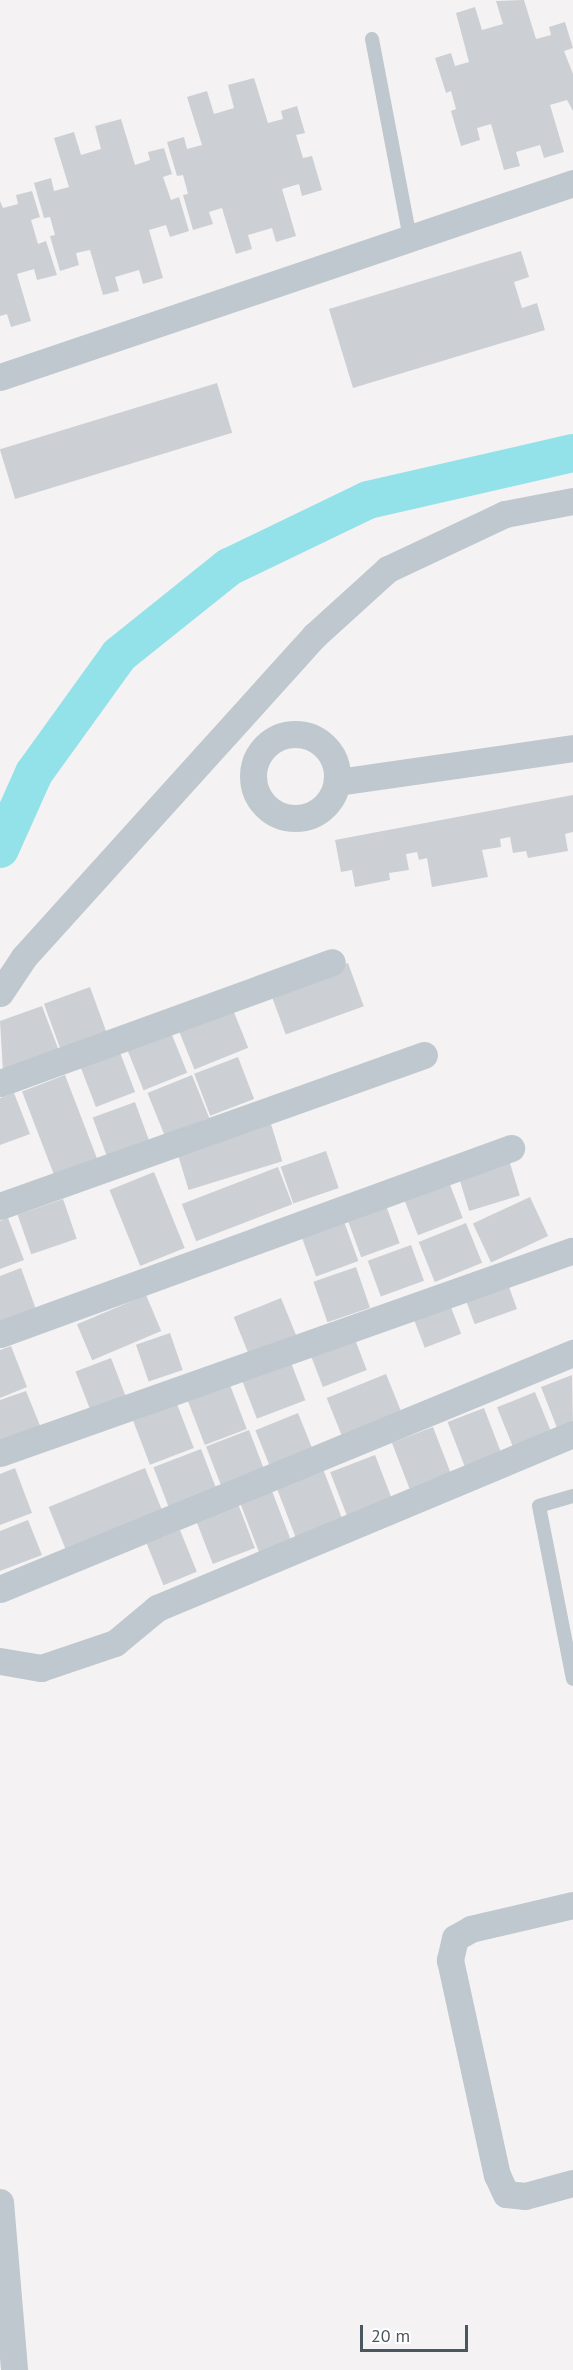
<!DOCTYPE html>
<html>
<head>
<meta charset="utf-8">
<style>
  body { margin:0 }
  #map { position:relative; width:573px; height:2370px; overflow:hidden; background:#f4f2f2; font-family:"PT Sans",sans-serif }
  div>[style] { position:absolute }
  .canal>* { height:38px; margin:-19px; padding:0 19px; transform-origin:19px; border-radius:19px; background:#93e1e9 }
  .building>* { inset:0; background:#ccd0d4; transform-origin:0 0 }
  .lane>* { height:14px; margin:-7px; padding:0 7px; transform-origin:7px; border-radius:7px; background:#bec8ce }
  .street>* { height:27px; margin:-13.5px; padding:0 13.5px; transform-origin:13.5px; border-radius:13.5px; background:#bec8ce }
  .street>.ring { margin:-13.5px; padding:0; box-sizing:content-box; background:none; border:27px solid #bec8ce; border-radius:50% }
  span { translate:-50% -50%; white-space:nowrap; text-align:center; line-height:1.15; -webkit-text-stroke:6px #fff; paint-order:stroke }
  .scale { position:absolute; left:360px; top:2325px; width:108px; height:27px; box-sizing:border-box; border:3px solid #4a575f; border-top:0; padding-left:8px; font-size:18px; line-height:21px; white-space:nowrap; color:#4a575f; -webkit-text-stroke:4px #fff; paint-order:stroke }
</style>
</head>
<body>
<div id="map">
  <div class="canal">
    <i style="left:0;top:849px;width:83px;rotate:-65.9deg"></i>
    <i style="left:34px;top:773px;width:145px;rotate:-54.2deg"></i>
    <i style="left:119px;top:655px;width:141px;rotate:-38.7deg"></i>
    <i style="left:229px;top:567px;width:154px;rotate:-25.7deg"></i>
    <i style="left:368px;top:500px;width:210px;rotate:-12.9deg"></i>
  </div>
  <div class="building">
    <i style="clip-path:polygon(524px 0,536px 39px,551px 35px,549px 27px,565px 22px,573px 48px,564px 51px,573px 74px,573px 111px,567px 100px,550px 105px,564px 152px,544px 158px,540px 145px,516px 152px,520px 166px,504px 170px,491px 124px,477px 128px,480px 140px,461px 146px,451px 111px,456px 109px,451px 91px,446px 93px,435px 58px,451px 53px,455px 66px,469px 62px,456px 13px,475px 7px,482px 30px,503px 24px,496px 1px)"></i>
    <i style="clip-path:polygon(254px 78px,268px 123px,283px 119px,281px 111px,297px 106px,305px 133px,296px 135px,303px 158px,312px 156px,322px 190px,302px 196px,299px 184px,282px 189px,296px 236px,276px 242px,272px 228px,248px 235px,252px 249px,236px 254px,222px 208px,209px 212px,213px 224px,193px 230px,183px 195px,188px 194px,183px 175px,177px 176px,167px 142px,184px 137px,187px 149px,202px 145px,187px 97px,207px 91px,214px 114px,234px 108px,228px 85px)"></i>
    <i style="clip-path:polygon(121px 119px,135px 165px,150px 160px,148px 152px,164px 148px,172px 174px,163px 177px,171px 200px,179px 197px,189px 231px,170px 237px,166px 225px,149px 230px,163px 278px,143px 284px,139px 270px,115px 277px,119px 291px,103px 295px,90px 250px,76px 253px,79px 265px,60px 271px,50px 236px,55px 235px,50px 217px,44px 218px,34px 183px,51px 178px,54px 191px,69px 187px,54px 138px,74px 132px,81px 155px,101px 149px,95px 126px)"></i>
    <i style="clip-path:polygon(32px 191px,40px 217px,31px 220px,38px 244px,46px 241px,57px 275px,37px 280px,34px 269px,17px 274px,31px 321px,11px 327px,7px 314px,0 316px,0 201px,3px 208px,18px 204px,16px 195px)"></i>
    <i style="clip-path:polygon(521px 251px,529px 277px,514px 282px,522px 308px,537px 303px,545px 330px,353px 388px,329px 309px)"></i>
    <i style="left:217px;top:383px;width:52px;height:227px;rotate:73deg"></i>
    <i style="clip-path:polygon(573px 795px,573px 832px,565px 834px,568px 851px,528px 858px,526px 851px,513px 853px,510px 837px,500px 839px,501px 847px,482px 850px,488px 877px,432px 887px,427px 858px,419px 860px,417px 852px,406px 854px,409px 870px,389px 873px,390px 880px,355px 887px,352px 870px,341px 872px,335px 840px)"></i>
    <i style="left:348px;top:963px;width:46px;height:83px;rotate:70deg"></i>
    <i style="left:90px;top:987px;width:51px;height:49px;rotate:70deg"></i>
    <i style="left:231px;top:1005px;width:46px;height:58px;rotate:68deg"></i>
    <i style="clip-path:polygon(42px 1006px,59px 1051px,3px 1071px,0 1021px)"></i>
    <i style="left:170px;top:1030px;width:46px;height:47px;rotate:68deg"></i>
    <i style="left:119px;top:1050px;width:45px;height:42px;rotate:69deg"></i>
    <i style="left:238px;top:1057px;width:45px;height:47px;rotate:69deg"></i>
    <i style="left:65px;top:1075px;width:94px;height:46px;rotate:69deg"></i>
    <i style="left:192px;top:1075px;width:46px;height:48px;rotate:68deg"></i>
    <i style="clip-path:polygon(14px 1093px,30px 1134px,0 1145px,0 1098px)"></i>
    <i style="left:135px;top:1102px;width:44px;height:45px;rotate:70deg"></i>
    <i style="left:271px;top:1124px;width:39px;height:98px;rotate:73deg"></i>
    <i style="left:326px;top:1151px;width:39px;height:48px;rotate:71deg"></i>
    <i style="left:509px;top:1160px;width:37px;height:53px;rotate:73deg"></i>
    <i style="left:278px;top:1167px;width:40px;height:103px;rotate:69deg"></i>
    <i style="left:154px;top:1172px;width:82px;height:48px;rotate:68deg"></i>
    <i style="left:447px;top:1177px;width:44px;height:48px;rotate:69deg"></i>
    <i style="left:530px;top:1197px;width:43px;height:63px;rotate:65deg"></i>
    <i style="left:63px;top:1199px;width:42px;height:48px;rotate:71deg"></i>
    <i style="left:384px;top:1200px;width:46px;height:41px;rotate:70deg"></i>
    <i style="left:342px;top:1216px;width:48px;height:45px;rotate:70deg"></i>
    <i style="clip-path:polygon(8px 1218px,24px 1260px,0 1269px,0 1221px)"></i>
    <i style="left:466px;top:1223px;width:43px;height:51px;rotate:68deg"></i>
    <i style="left:411px;top:1245px;width:38px;height:46px;rotate:70deg"></i>
    <i style="left:356px;top:1267px;width:43px;height:45px;rotate:71deg"></i>
    <i style="clip-path:polygon(21px 1268px,37px 1312px,0 1326px,0 1276px)"></i>
    <i style="left:505px;top:1276px;width:35px;height:45px;rotate:70deg"></i>
    <i style="left:146px;top:1295px;width:39px;height:75px;rotate:67deg"></i>
    <i style="left:281px;top:1298px;width:40px;height:51px;rotate:68deg"></i>
    <i style="left:449px;top:1302px;width:34px;height:39px;rotate:69deg"></i>
    <i style="left:351px;top:1329px;width:44px;height:47px;rotate:69deg"></i>
    <i style="left:170px;top:1333px;width:39px;height:36px;rotate:71deg"></i>
    <i style="clip-path:polygon(11px 1346px,27px 1387px,0 1398px,0 1350px)"></i>
    <i style="left:111px;top:1358px;width:42px;height:38px;rotate:69deg"></i>
    <i style="left:290px;top:1360px;width:43px;height:52px;rotate:69deg"></i>
    <i style="left:386px;top:1374px;width:45px;height:64px;rotate:68deg"></i>
    <i style="clip-path:polygon(572px 1375px,573px 1427px,559px 1433px,541px 1387px)"></i>
    <i style="left:230px;top:1385px;width:47px;height:45px;rotate:69deg"></i>
    <i style="clip-path:polygon(26px 1391px,43px 1433px,0 1441px,0 1400px)"></i>
    <i style="left:535px;top:1392px;width:43px;height:41px;rotate:68deg"></i>
    <i style="left:177px;top:1404px;width:47px;height:47px;rotate:69deg"></i>
    <i style="left:484px;top:1408px;width:47px;height:39px;rotate:69deg"></i>
    <i style="left:298px;top:1413px;width:46px;height:46px;rotate:68deg"></i>
    <i style="left:433px;top:1427px;width:49px;height:44px;rotate:69deg"></i>
    <i style="left:249px;top:1430px;width:47px;height:46px;rotate:69deg"></i>
    <i style="left:201px;top:1449px;width:44px;height:51px;rotate:69deg"></i>
    <i style="left:375px;top:1455px;width:51px;height:48px;rotate:69deg"></i>
    <i style="clip-path:polygon(15px 1468px,32px 1513px,0 1525px,0 1474px)"></i>
    <i style="left:145px;top:1468px;width:45px;height:104px;rotate:68deg"></i>
    <i style="left:323px;top:1469px;width:60px;height:50px;rotate:69deg"></i>
    <i style="left:272px;top:1491px;width:53px;height:34px;rotate:69deg"></i>
    <i style="left:238px;top:1504px;width:47px;height:45px;rotate:69deg"></i>
    <i style="clip-path:polygon(28px 1520px,42px 1555px,0 1571px,0 1531px)"></i>
    <i style="left:180px;top:1530px;width:45px;height:36px;rotate:68deg"></i>
  </div>
  <div class="lane">
    <i style="left:372px;top:39px;width:203px;rotate:79.2deg"></i>
    <i style="left:573px;top:1496px;width:35px;rotate:164deg"></i>
    <i style="left:539px;top:1506px;width:176px;rotate:78.9deg"></i>
  </div>
  <div class="street">
    <i style="left:0;top:377px;width:605px;rotate:-18.7deg"></i>
    <i class="ring" style="left:253px;top:734px;width:57px;height:57px"></i>
    <i style="left:338px;top:782px;width:237px;rotate:-8.2deg"></i>
    <i style="left:0;top:993px;width:43px;rotate:-56.3deg"></i>
    <i style="left:24px;top:957px;width:433px;rotate:-47.9deg"></i>
    <i style="left:314px;top:636px;width:100px;rotate:-42.2deg"></i>
    <i style="left:388px;top:569px;width:129px;rotate:-25.2deg"></i>
    <i style="left:505px;top:514px;width:69px;rotate:-10.8deg"></i>
    <i style="left:0;top:1083px;width:353px;rotate:-20deg"></i>
    <i style="left:0;top:1206px;width:450px;rotate:-19.6deg"></i>
    <i style="left:0;top:1334px;width:544px;rotate:-20deg"></i>
    <i style="left:0;top:1453px;width:606px;rotate:-19.48deg"></i>
    <i style="left:0;top:1589px;width:620px;rotate:-22.39deg"></i>
    <i style="left:0;top:1661px;width:42px;rotate:9.7deg"></i>
    <i style="left:41px;top:1668px;width:78px;rotate:-18.7deg"></i>
    <i style="left:115px;top:1643px;width:55px;rotate:-39.8deg"></i>
    <i style="left:157px;top:1608px;width:451px;rotate:-22.7deg"></i>
    <i style="left:573px;top:1905px;width:105px;rotate:166.8deg"></i>
    <i style="left:471px;top:1929px;width:18px;rotate:151deg"></i>
    <i style="left:455px;top:1938px;width:23px;rotate:103deg"></i>
    <i style="left:450px;top:1960px;width:220px;rotate:77.7deg"></i>
    <i style="left:497px;top:2175px;width:21px;rotate:65deg"></i>
    <i style="left:506px;top:2194px;width:19px;rotate:6deg"></i>
    <i style="left:525px;top:2196px;width:50px;rotate:-15.2deg"></i>
    <i style="left:0;top:2202px;width:169px;rotate:85.2deg"></i>
  </div>
  <div class="scale">20 m</div>
</div>
</body>
</html>
